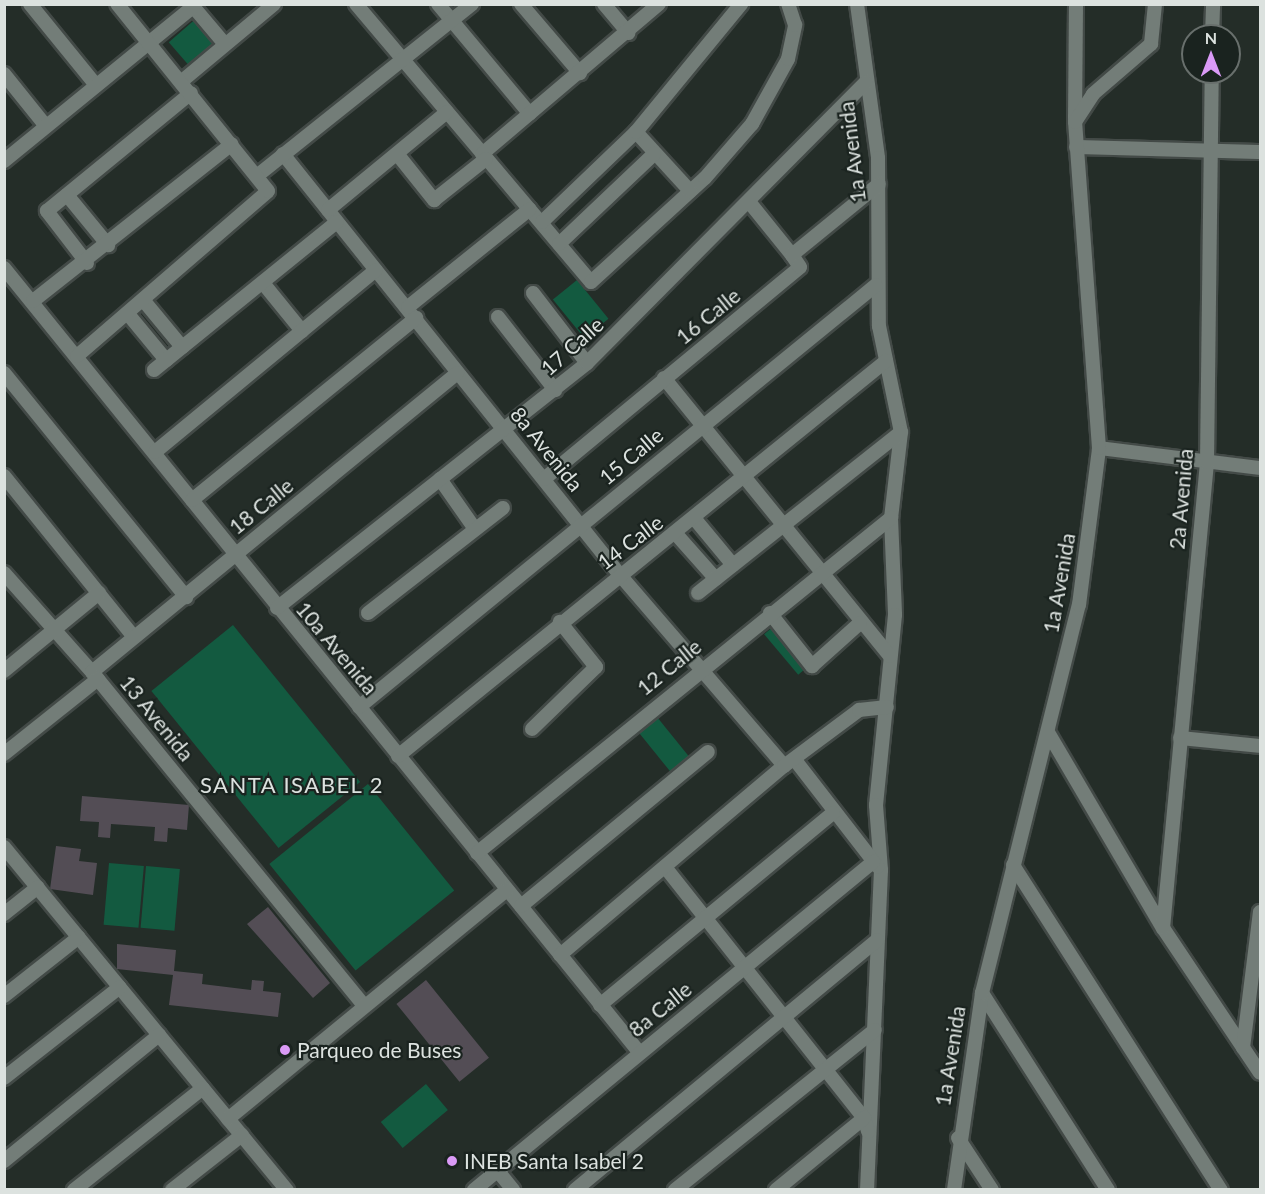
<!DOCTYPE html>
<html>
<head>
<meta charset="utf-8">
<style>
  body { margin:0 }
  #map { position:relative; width:1265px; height:1194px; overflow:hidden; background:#242d28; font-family:Lato,sans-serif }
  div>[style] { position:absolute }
  .green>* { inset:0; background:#135a40; transform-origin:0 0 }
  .building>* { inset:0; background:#534d55; transform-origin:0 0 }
  .roads { filter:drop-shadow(2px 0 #434a47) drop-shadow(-2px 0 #434a47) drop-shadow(0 2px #434a47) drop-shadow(0 -2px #434a47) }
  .street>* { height:14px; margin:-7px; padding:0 7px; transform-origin:7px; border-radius:7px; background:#737d78 }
  .dots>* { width:16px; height:16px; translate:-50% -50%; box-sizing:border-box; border:3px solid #1a231f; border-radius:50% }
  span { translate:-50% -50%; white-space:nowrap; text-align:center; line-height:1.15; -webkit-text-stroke:4.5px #1a231f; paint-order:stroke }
  .street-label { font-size:21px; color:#dce2df }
  .poi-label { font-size:21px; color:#dce2df }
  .left { translate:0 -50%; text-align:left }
  .neighbourhood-label { font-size:22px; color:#dce2df; letter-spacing:1.5px }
  .frame { position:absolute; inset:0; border:6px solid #dce2df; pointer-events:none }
  .north { position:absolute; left:1181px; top:24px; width:60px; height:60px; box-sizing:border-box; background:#1a231f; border:2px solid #686f6c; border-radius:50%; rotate:0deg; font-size:16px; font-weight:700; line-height:24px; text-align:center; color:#dce2df }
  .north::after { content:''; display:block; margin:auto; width:21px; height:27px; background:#da9af6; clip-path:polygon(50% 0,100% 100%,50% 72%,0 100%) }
</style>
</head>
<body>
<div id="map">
  <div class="green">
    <i style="left:199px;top:16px;width:30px;height:40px;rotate:49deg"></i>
    <i style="left:577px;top:280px;width:50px;height:31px;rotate:51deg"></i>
    <i style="left:781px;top:620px;width:53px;height:22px;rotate:50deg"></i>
    <i style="left:233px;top:625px;width:202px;height:105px;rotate:51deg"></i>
    <i style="left:657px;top:717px;width:54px;height:24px;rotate:51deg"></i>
    <i style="left:368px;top:784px;width:137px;height:127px;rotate:51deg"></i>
    <i style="left:109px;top:863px;width:35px;height:62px;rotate:5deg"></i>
    <i style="left:146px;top:866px;width:34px;height:62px;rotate:5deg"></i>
    <i style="left:426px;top:1084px;width:34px;height:59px;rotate:50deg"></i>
  </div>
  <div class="building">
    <i style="clip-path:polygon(82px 796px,189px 805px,187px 830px,168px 828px,167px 842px,154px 841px,155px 827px,111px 824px,110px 838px,98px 837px,99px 822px,80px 821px)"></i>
    <i style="clip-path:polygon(56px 846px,81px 849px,79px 861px,97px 863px,93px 895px,50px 889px)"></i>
    <i style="clip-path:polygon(268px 907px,330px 983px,313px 998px,247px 924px)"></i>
    <i style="clip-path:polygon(117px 944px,176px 950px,174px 971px,203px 974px,202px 984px,251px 990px,252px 980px,264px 981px,263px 991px,281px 993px,278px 1017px,169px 1005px,173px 975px,117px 969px)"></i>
    <i style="left:426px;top:980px;width:100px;height:38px;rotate:51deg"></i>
  </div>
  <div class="roads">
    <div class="street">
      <i style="left:30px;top:4px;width:103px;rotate:50.9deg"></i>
      <i style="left:191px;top:4px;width:51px;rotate:49.8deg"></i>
      <i style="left:356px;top:4px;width:364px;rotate:49.8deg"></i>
      <i style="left:591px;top:282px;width:154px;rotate:-42.4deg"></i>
      <i style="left:705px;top:178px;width:72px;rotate:-49deg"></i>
      <i style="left:752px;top:124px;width:74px;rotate:-61deg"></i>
      <i style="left:788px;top:59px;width:35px;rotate:-78deg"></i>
      <i style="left:795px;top:25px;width:22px;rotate:-108deg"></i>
      <i style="left:438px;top:4px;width:143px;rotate:50.1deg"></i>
      <i style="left:521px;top:4px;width:91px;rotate:49.5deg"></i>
      <i style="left:604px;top:4px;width:38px;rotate:50deg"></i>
      <i style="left:857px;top:4px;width:155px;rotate:82.2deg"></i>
      <i style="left:878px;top:158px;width:168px;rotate:89.7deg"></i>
      <i style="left:879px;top:326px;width:108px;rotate:78.3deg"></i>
      <i style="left:901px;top:432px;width:87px;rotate:96.6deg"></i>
      <i style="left:891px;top:518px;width:97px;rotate:87.6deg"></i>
      <i style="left:895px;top:615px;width:191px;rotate:95.7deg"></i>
      <i style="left:876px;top:805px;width:65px;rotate:85.6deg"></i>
      <i style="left:881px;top:870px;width:320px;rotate:92.5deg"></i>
      <i style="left:1212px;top:36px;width:32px;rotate:-88deg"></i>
      <i style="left:4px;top:74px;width:65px;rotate:51.2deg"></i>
      <i style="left:182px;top:81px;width:120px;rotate:-39.9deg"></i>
      <i style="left:1075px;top:119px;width:115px;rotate:-89.5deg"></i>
      <i style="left:636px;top:132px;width:80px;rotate:47.5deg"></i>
      <i style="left:1076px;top:147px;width:184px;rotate:1.6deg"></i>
      <i style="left:283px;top:154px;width:539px;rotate:51.32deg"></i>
      <i style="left:620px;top:575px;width:252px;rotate:49.3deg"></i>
      <i style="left:482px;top:154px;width:232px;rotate:-40.3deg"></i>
      <i style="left:398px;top:155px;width:58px;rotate:51.3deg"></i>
      <i style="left:434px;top:200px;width:66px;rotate:-38.3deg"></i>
      <i style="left:4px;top:161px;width:244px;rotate:-39.2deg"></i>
      <i style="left:258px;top:175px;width:274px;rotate:-38.6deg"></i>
      <i style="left:67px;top:195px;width:65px;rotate:50.6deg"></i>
      <i style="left:750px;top:203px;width:67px;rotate:51.1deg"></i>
      <i style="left:328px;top:210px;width:154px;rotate:-39.5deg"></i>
      <i style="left:542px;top:222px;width:130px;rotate:-43.8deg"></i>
      <i style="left:636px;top:132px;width:166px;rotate:-50.6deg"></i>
      <i style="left:559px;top:244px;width:131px;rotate:-43.5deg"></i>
      <i style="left:87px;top:263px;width:66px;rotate:-127.6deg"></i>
      <i style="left:47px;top:211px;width:186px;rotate:-39.3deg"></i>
      <i style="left:4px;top:268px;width:1010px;rotate:50.99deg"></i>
      <i style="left:263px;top:283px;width:62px;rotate:50.9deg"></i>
      <i style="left:533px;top:293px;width:88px;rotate:52.4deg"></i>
      <i style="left:33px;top:301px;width:253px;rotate:-38.3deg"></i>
      <i style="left:144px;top:301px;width:60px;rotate:50.4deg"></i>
      <i style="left:408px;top:307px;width:156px;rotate:-38.8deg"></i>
      <i style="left:128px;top:314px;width:60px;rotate:50.4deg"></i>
      <i style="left:498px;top:317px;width:93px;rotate:52deg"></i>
      <i style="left:77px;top:356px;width:252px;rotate:-40.8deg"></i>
      <i style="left:268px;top:191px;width:240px;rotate:-128.9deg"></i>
      <i style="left:154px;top:370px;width:235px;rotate:-39deg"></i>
      <i style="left:4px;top:373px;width:289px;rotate:50.9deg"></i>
      <i style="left:664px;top:378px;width:358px;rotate:50.9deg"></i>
      <i style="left:1099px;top:448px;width:162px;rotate:7.1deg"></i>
      <i style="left:155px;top:452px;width:286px;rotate:-39.5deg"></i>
      <i style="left:4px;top:476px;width:207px;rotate:51.1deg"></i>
      <i style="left:440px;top:479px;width:61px;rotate:55deg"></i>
      <i style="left:544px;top:479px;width:332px;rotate:-39.6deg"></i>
      <i style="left:800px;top:267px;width:14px;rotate:-124deg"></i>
      <i style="left:792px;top:255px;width:112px;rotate:-39.2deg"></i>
      <i style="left:192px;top:500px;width:289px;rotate:-39.1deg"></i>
      <i style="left:694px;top:518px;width:61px;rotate:50.3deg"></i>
      <i style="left:676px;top:534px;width:60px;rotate:48.4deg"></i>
      <i style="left:4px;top:573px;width:132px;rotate:48.4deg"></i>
      <i style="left:92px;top:672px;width:429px;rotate:50.8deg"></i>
      <i style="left:698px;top:593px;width:259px;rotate:-38.4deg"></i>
      <i style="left:277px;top:608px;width:395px;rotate:-38.3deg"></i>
      <i style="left:587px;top:363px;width:395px;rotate:-45.2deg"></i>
      <i style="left:368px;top:613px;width:171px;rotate:-37.9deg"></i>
      <i style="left:770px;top:613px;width:68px;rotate:51.6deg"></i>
      <i style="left:812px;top:666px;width:64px;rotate:-41.9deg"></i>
      <i style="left:4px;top:671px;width:123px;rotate:-39.4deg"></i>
      <i style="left:92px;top:672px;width:472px;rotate:-39.3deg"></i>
      <i style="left:359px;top:707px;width:667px;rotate:-39.22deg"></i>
      <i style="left:532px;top:729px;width:89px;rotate:-44.1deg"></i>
      <i style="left:596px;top:667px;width:58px;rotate:-128.7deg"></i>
      <i style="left:1049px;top:734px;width:225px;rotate:59.6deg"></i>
      <i style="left:1163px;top:928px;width:174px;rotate:56.2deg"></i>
      <i style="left:1180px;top:738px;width:80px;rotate:5.7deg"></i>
      <i style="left:4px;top:754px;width:120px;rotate:-38.6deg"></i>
      <i style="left:398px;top:756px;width:628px;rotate:-38.99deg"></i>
      <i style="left:795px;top:760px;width:135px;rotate:52.2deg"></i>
      <i style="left:4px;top:847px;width:445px;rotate:50.5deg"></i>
      <i style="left:477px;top:853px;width:533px;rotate:-38.98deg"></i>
      <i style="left:1013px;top:865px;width:386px;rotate:57.4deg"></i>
      <i style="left:665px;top:867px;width:320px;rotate:51.6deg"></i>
      <i style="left:864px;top:1118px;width:14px;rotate:73deg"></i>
      <i style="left:521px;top:906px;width:242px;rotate:-39.5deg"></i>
      <i style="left:4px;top:914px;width:43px;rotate:-38.5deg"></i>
      <i style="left:1163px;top:928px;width:468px;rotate:-84.6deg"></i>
      <i style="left:1207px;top:462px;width:390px;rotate:-89.3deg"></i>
      <i style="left:560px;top:955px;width:293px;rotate:-40.2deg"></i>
      <i style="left:784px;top:766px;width:94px;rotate:-36.7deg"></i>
      <i style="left:859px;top:710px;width:28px;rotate:-6deg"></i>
      <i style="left:982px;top:993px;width:234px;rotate:57.4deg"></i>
      <i style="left:4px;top:996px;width:95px;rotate:-38.2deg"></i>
      <i style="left:600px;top:1005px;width:302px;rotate:-39.5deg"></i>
      <i style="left:1243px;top:1048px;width:137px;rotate:-82.9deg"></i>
      <i style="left:4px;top:1078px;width:147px;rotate:-38.1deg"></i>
      <i style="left:228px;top:1119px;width:361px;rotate:-39.4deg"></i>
      <i style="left:958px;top:1138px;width:62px;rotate:56.8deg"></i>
      <i style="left:4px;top:1161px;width:200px;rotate:-39.1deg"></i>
      <i style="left:497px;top:1170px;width:26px;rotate:51deg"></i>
      <i style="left:74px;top:1190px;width:164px;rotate:-38.3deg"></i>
      <i style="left:172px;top:1190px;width:89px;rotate:-38.2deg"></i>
      <i style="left:474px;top:1190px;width:517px;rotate:-39.42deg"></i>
      <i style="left:575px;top:1190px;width:392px;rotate:-39.6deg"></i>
      <i style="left:675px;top:1190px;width:256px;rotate:-38.7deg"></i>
      <i style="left:776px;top:1190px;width:114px;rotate:-39.3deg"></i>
      <i style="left:954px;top:1190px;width:199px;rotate:-81.9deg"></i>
      <i style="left:982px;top:993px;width:400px;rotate:-76deg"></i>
      <i style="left:1079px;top:605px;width:158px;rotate:-82.7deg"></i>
      <i style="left:1099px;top:448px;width:327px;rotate:-94.2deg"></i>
      <i style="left:1075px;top:122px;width:33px;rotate:-57deg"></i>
      <i style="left:1093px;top:94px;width:77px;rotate:-40.8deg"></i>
      <i style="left:1151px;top:44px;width:40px;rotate:-84.3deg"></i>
    </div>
  </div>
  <div class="dots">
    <i style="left:285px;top:1050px;background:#da9af6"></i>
    <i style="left:452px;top:1161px;background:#da9af6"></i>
  </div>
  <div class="street-label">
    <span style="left:852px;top:152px;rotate:-97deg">1a Avenida</span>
    <span style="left:708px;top:316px;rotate:-39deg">16 Calle</span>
    <span style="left:572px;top:346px;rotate:-42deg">17 Calle</span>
    <span style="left:547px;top:449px;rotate:51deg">8a Avenida</span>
    <span style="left:631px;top:456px;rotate:-40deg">15 Calle</span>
    <span style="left:1181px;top:499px;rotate:-85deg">2a Avenida</span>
    <span style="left:261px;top:506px;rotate:-39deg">18 Calle</span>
    <span style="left:630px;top:542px;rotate:-37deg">14 Calle</span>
    <span style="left:1059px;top:583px;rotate:-80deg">1a Avenida</span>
    <span style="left:337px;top:648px;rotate:50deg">10a Avenida</span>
    <span style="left:669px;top:667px;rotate:-39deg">12 Calle</span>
    <span style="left:157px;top:718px;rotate:51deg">13 Avenida</span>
    <span style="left:660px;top:1009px;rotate:-39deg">8a Calle</span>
    <span style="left:950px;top:1056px;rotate:-81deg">1a Avenida</span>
  </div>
  <div class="poi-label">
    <span class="left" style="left:297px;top:1050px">Parqueo de Buses</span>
    <span class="left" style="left:464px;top:1161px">INEB Santa Isabel 2</span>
  </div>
  <div class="neighbourhood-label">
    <span style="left:292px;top:785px">SANTA ISABEL 2</span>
  </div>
  <div class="frame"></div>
  <div class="north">N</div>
</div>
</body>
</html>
